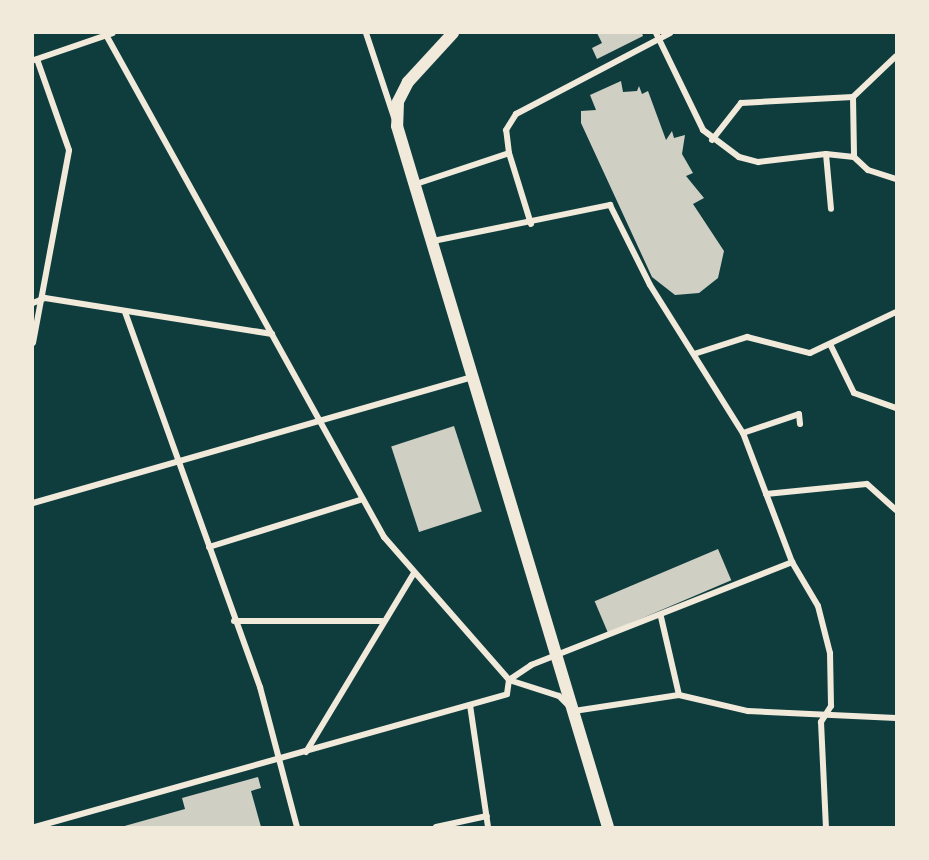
<!DOCTYPE html>
<html>
<head>
<meta charset="utf-8">
<style>
  body { margin:0 }
  #map { position:relative; width:929px; height:860px; overflow:hidden; background:#0f3d3e; font-family:Cabin,sans-serif }
  div>[style] { position:absolute }
  .building>* { inset:0; background:#cfcfc3; transform-origin:0 0 }
  .minor>* { height:6px; margin:-3px; padding:0 3px; transform-origin:3px; border-radius:3px; background:#f1e9da }
  .secondary>* { height:12px; margin:-6px; padding:0 6px; transform-origin:6px; border-radius:6px; background:#f1e9da }
  span { translate:-50% -50%; white-space:nowrap; text-align:center; line-height:1.15; -webkit-text-stroke:5px #f1e9da; paint-order:stroke }
  .frame { position:absolute; inset:0; border:34px solid #f1e9da; pointer-events:none }
</style>
</head>
<body>
<div id="map">
  <div class="building">
    <i style="clip-path:polygon(597px 33px,642px 33px,643px 36px,597px 59px,592px 48px,602px 43px)"></i>
    <i style="clip-path:polygon(621px 81px,623px 92px,637px 91px,639px 86px,642px 94px,648px 91px,666px 140px,672px 131px,674px 138px,685px 135px,682px 154px,693px 173px,686px 176px,704px 198px,693px 204px,724px 251px,718px 278px,699px 293px,675px 295px,652px 277px,581px 123px,581px 111px,596px 110px,590px 95px)"></i>
    <i style="left:454px;top:426px;width:90px;height:66px;rotate:72deg"></i>
    <i style="left:718px;top:549px;width:34px;height:134px;rotate:67deg"></i>
    <i style="clip-path:polygon(258px 777px,261px 788px,251px 791px,261px 827px,121px 827px,185px 809px,182px 798px)"></i>
  </div>
  <div class="minor">
    <i style="left:105px;top:33px;width:576px;rotate:61.03deg"></i>
    <i style="left:384px;top:537px;width:190px;rotate:48.8deg"></i>
    <i style="left:509px;top:680px;width:52px;rotate:17.7deg"></i>
    <i style="left:559px;top:696px;width:21px;rotate:45deg"></i>
    <i style="left:574px;top:711px;width:106px;rotate:-8.7deg"></i>
    <i style="left:679px;top:695px;width:71px;rotate:13.1deg"></i>
    <i style="left:748px;top:711px;width:148px;rotate:2.7deg"></i>
    <i style="left:366px;top:33px;width:89px;rotate:71.6deg"></i>
    <i style="left:656px;top:33px;width:108px;rotate:64.1deg"></i>
    <i style="left:703px;top:130px;width:45px;rotate:36.9deg"></i>
    <i style="left:739px;top:157px;width:20px;rotate:15deg"></i>
    <i style="left:758px;top:162px;width:68px;rotate:-6.7deg"></i>
    <i style="left:826px;top:154px;width:28px;rotate:6deg"></i>
    <i style="left:854px;top:157px;width:19px;rotate:43deg"></i>
    <i style="left:868px;top:170px;width:29px;rotate:18deg"></i>
    <i style="left:34px;top:60px;width:83px;rotate:-18.9deg"></i>
    <i style="left:853px;top:97px;width:60px;rotate:89deg"></i>
    <i style="left:712px;top:140px;width:47px;rotate:-51.9deg"></i>
    <i style="left:741px;top:103px;width:112px;rotate:-3.1deg"></i>
    <i style="left:853px;top:97px;width:59px;rotate:-43.6deg"></i>
    <i style="left:826px;top:154px;width:55px;rotate:84.8deg"></i>
    <i style="left:416px;top:184px;width:98px;rotate:-18.4deg"></i>
    <i style="left:531px;top:224px;width:74px;rotate:-107.2deg"></i>
    <i style="left:509px;top:153px;width:23px;rotate:-97deg"></i>
    <i style="left:506px;top:130px;width:19px;rotate:-58deg"></i>
    <i style="left:516px;top:114px;width:174px;rotate:-27.7deg"></i>
    <i style="left:433px;top:241px;width:181px;rotate:-11.5deg"></i>
    <i style="left:610px;top:205px;width:89px;rotate:63.4deg"></i>
    <i style="left:650px;top:285px;width:175px;rotate:57.9deg"></i>
    <i style="left:743px;top:433px;width:138px;rotate:69.2deg"></i>
    <i style="left:792px;top:562px;width:51px;rotate:59.4deg"></i>
    <i style="left:818px;top:606px;width:49px;rotate:75.7deg"></i>
    <i style="left:830px;top:653px;width:53px;rotate:88.9deg"></i>
    <i style="left:831px;top:706px;width:19px;rotate:122deg"></i>
    <i style="left:821px;top:722px;width:105px;rotate:87.3deg"></i>
    <i style="left:33px;top:303px;width:13px;rotate:-23deg"></i>
    <i style="left:45px;top:298px;width:230px;rotate:9deg"></i>
    <i style="left:125px;top:312px;width:399px;rotate:70.2deg"></i>
    <i style="left:260px;top:687px;width:145px;rotate:75.2deg"></i>
    <i style="left:33px;top:343px;width:196px;rotate:-79.4deg"></i>
    <i style="left:69px;top:150px;width:96px;rotate:-109.4deg"></i>
    <i style="left:831px;top:346px;width:52px;rotate:63.9deg"></i>
    <i style="left:854px;top:393px;width:45px;rotate:19.7deg"></i>
    <i style="left:694px;top:354px;width:56px;rotate:-17.8deg"></i>
    <i style="left:747px;top:337px;width:65px;rotate:14.3deg"></i>
    <i style="left:810px;top:353px;width:95px;rotate:-25.5deg"></i>
    <i style="left:743px;top:433px;width:59px;rotate:-18.7deg"></i>
    <i style="left:799px;top:414px;width:10px;rotate:84deg"></i>
    <i style="left:766px;top:494px;width:101px;rotate:-5.7deg"></i>
    <i style="left:867px;top:484px;width:39px;rotate:42deg"></i>
    <i style="left:33px;top:503px;width:458px;rotate:-16deg"></i>
    <i style="left:209px;top:547px;width:161px;rotate:-17.3deg"></i>
    <i style="left:661px;top:617px;width:80px;rotate:77deg"></i>
    <i style="left:234px;top:621px;width:148px"></i>
    <i style="left:509px;top:680px;width:27px;rotate:-34deg"></i>
    <i style="left:531px;top:665px;width:281px;rotate:-21.5deg"></i>
    <i style="left:470px;top:705px;width:123px;rotate:81.6deg"></i>
    <i style="left:306px;top:752px;width:209px;rotate:-58.9deg"></i>
    <i style="left:35px;top:827px;width:490px;rotate:-15.7deg"></i>
    <i style="left:507px;top:694px;width:14px;rotate:-82deg"></i>
    <i style="left:436px;top:827px;width:52px;rotate:-12.2deg"></i>
  </div>
  <div class="secondary">
    <i style="left:453px;top:33px;width:67px;rotate:132.6deg"></i>
    <i style="left:408px;top:82px;width:22px;rotate:117deg"></i>
    <i style="left:398px;top:102px;width:24px;rotate:92deg"></i>
    <i style="left:397px;top:126px;width:732px;rotate:73.25deg"></i>
  </div>
  <div class="frame"></div>
</div>
</body>
</html>
